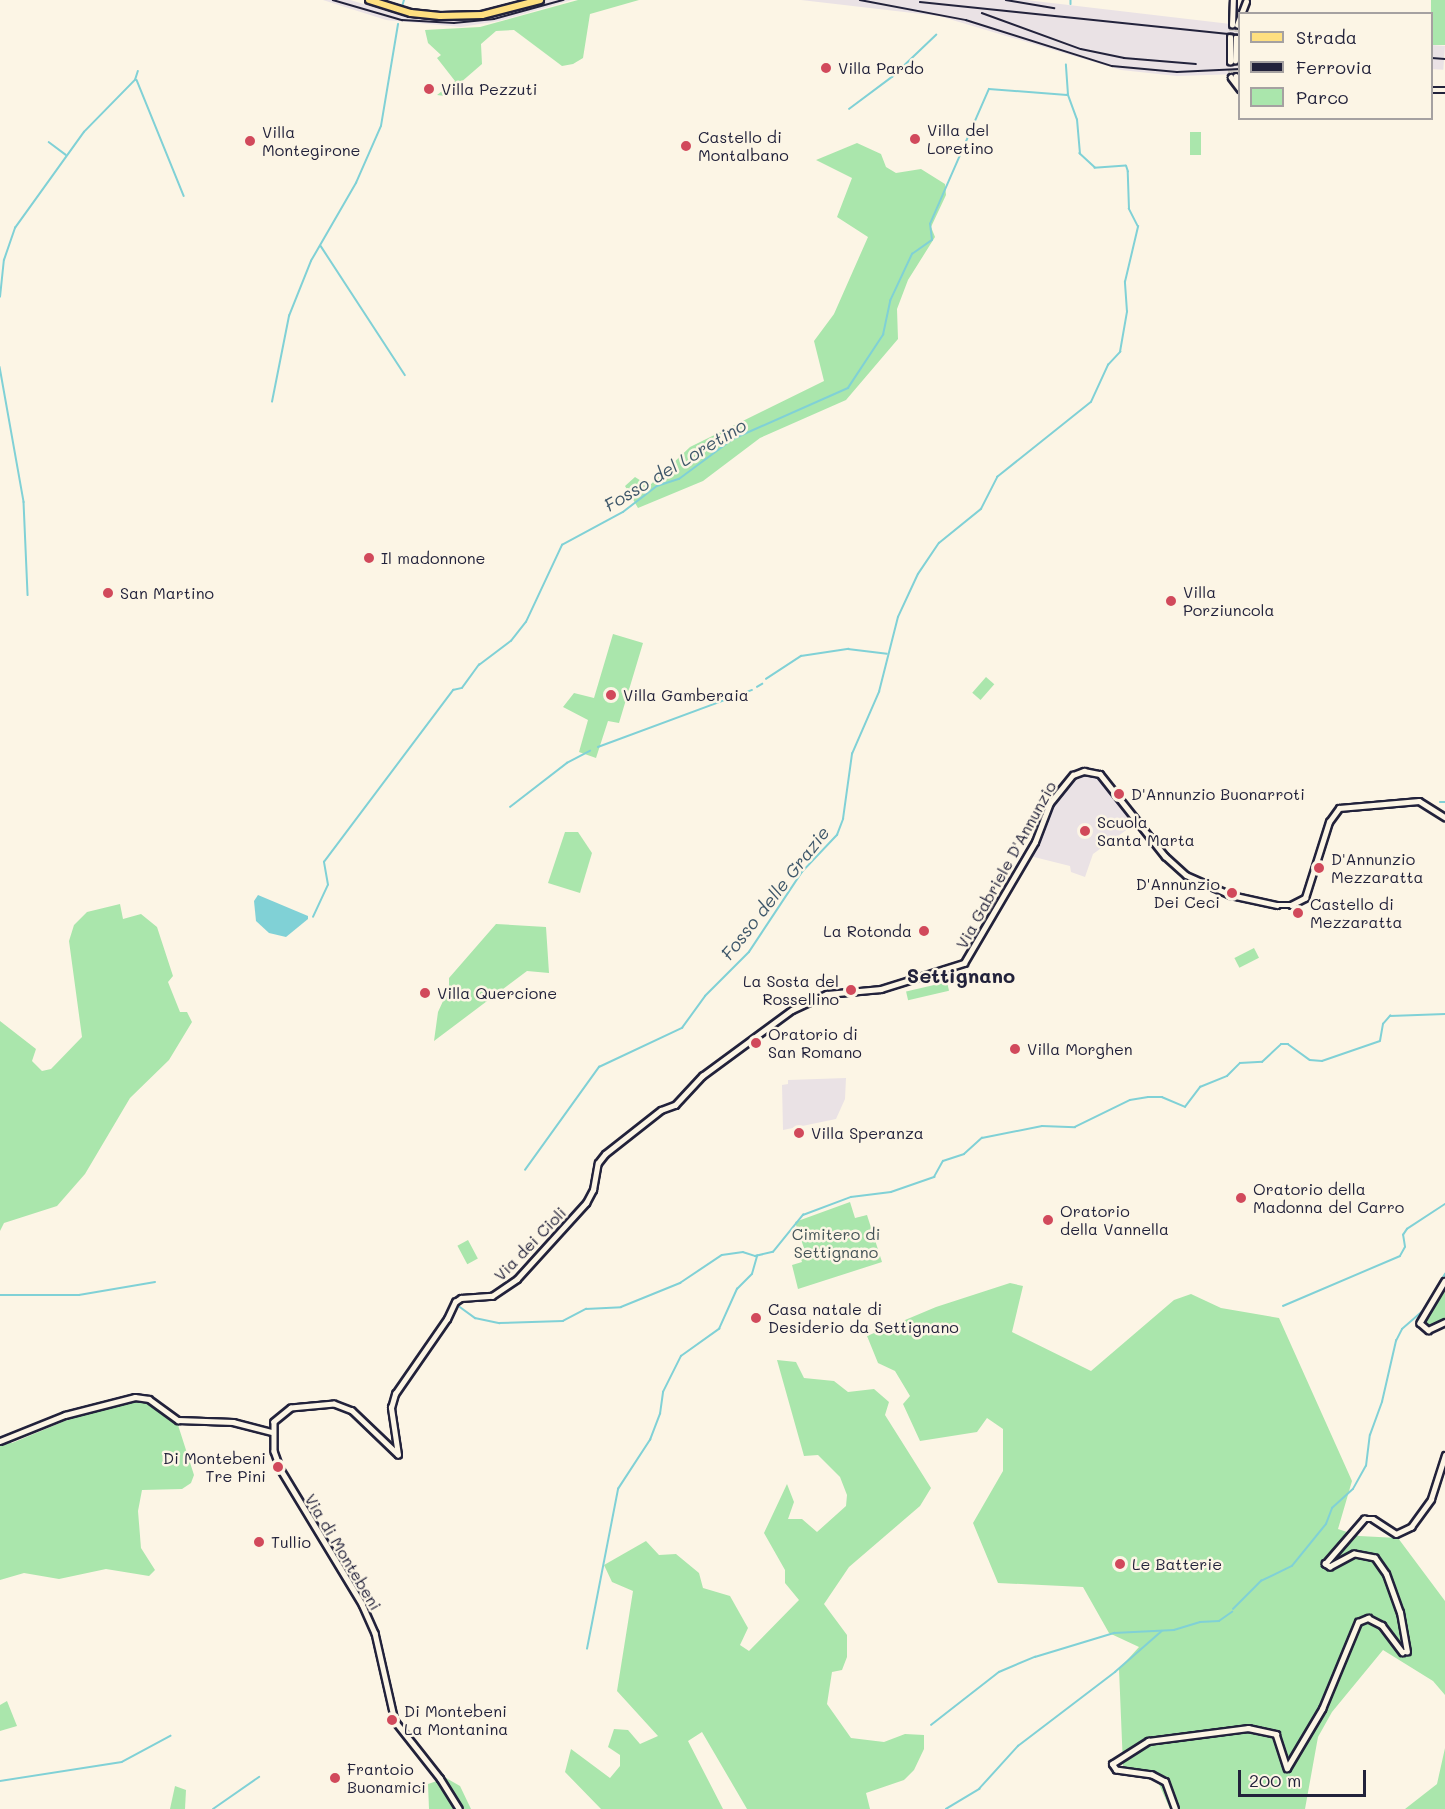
<!DOCTYPE html>
<html>
<head>
<meta charset="utf-8">
<style>
  body { margin:0 }
  #map { position:relative; width:1445px; height:1809px; overflow:hidden; background:#fcf5e5; font-family:Mali,sans-serif }
  div>[style] { position:absolute }
  .built>* { inset:0; background:#eae2e5; transform-origin:0 0 }
  .green>* { inset:0; background:#aae6ac; transform-origin:0 0 }
  .water>* { inset:0; background:#80d1d6 }
  .stream>* { height:1.5px; margin:-0.75px; padding:0 0.75px; transform-origin:0.75px; border-radius:0.75px; background:#80d1d6 }
  .minor-tunnel>* { height:4.5px; margin-top:-2.25px; transform-origin:0; background:repeating-linear-gradient(90deg,#d0cbc3 0 4.5px,transparent 0 6.5px) }
  .roads { filter:drop-shadow(2px 0 #22223b) drop-shadow(-2px 0 #22223b) drop-shadow(0 2px #22223b) drop-shadow(0 -2px #22223b) }
  .minor>* { height:4.5px; margin:-2.25px; padding:0 2.25px; transform-origin:2.25px; border-radius:2.25px; background:#fcf5e5 }
  .major>* { height:6px; margin:-3px; padding:0 3px; transform-origin:3px; border-radius:3px; background:#fedf80 }
  .rail>* { height:1.5px; margin:-0.75px; padding:0 0.75px; transform-origin:0.75px; border-radius:0.75px; background:#22223b }
  .dots>* { width:16px; height:16px; translate:-50% -50%; box-sizing:border-box; border:3px solid #fcf5e5; border-radius:50% }
  span { translate:-50% -50%; white-space:nowrap; text-align:center; line-height:1.15; -webkit-text-stroke:5px #fcf5e5; paint-order:stroke }
  .poi-label { font-size:16px; color:#22223b }
  .left { translate:0 -50%; text-align:left }
  .right { translate:-100% -50%; text-align:right }
  .street-label { font-size:16px; color:#22223b }
  .park-label { font-size:16px; color:#445357 }
  .water-label { font-size:18px; color:#3e576a; font-style:italic }
  .quarter-label { font-size:20px; color:#22223b; font-weight:700 }
  .legend { position:absolute; left:1238px; top:12px; width:195px; height:108px; box-sizing:border-box; background:#fcf5e5; border:2px solid #a5a1a1; margin:0; padding:8px 10px; list-style:none; font-size:18px; color:#22223b }
  .legend li { display:flex; align-items:center; gap:12px; height:30px }
  .legend b { width:30px; border:2px solid #a5a1a1 }
  .scale { position:absolute; left:1238px; top:1770px; width:128px; height:27px; box-sizing:border-box; border:3px solid #22223b; border-top:0; padding-left:8px; font-size:18px; line-height:21px; white-space:nowrap; color:#22223b; -webkit-text-stroke:4px #fcf5e5; paint-order:stroke }
</style>
</head>
<body>
<div id="map">
  <div class="built">
    <i style="clip-path:polygon(323px 0,350px 0,391px 12px,444px 19px,481px 17px,547px 0,572px 0,499px 21px,461px 27px,386px 20px)"></i>
    <i style="clip-path:polygon(801px 0,1026px 0,1239px 25px,1239px 74px,1177px 76px,1121px 70px,939px 16px)"></i>
    <i style="left:1432px;top:45px;width:13px;height:24px;rotate:4deg"></i>
    <i style="clip-path:polygon(1083px 773px,1098px 776px,1136px 823px,1093px 854px,1085px 877px,1071px 872px,1070px 866px,1030px 856px,1051px 805px,1065px 787px)"></i>
    <i style="clip-path:polygon(846px 1078px,845px 1099px,836px 1119px,783px 1130px,782px 1085px,788px 1084px,788px 1080px)"></i>
  </div>
  <div class="green">
    <i style="clip-path:polygon(578px 0,639px 0,590px 14px,583px 58px,573px 64px,562px 66px,514px 30px,496px 31px,481px 44px,482px 64px,445px 96px,437px 95px,455px 81px,437px 58px,441px 55px,428px 43px,425px 30px,480px 27px)"></i>
    <i style="left:1431px;top:0;width:14px;height:45px"></i>
    <i style="left:1190px;top:132px;width:11px;height:23px"></i>
    <i style="clip-path:polygon(857px 143px,881px 154px,886px 167px,896px 173px,921px 169px,945px 184px,946px 195px,931px 227px,935px 237px,908px 280px,897px 309px,898px 339px,846px 400px,760px 438px,703px 481px,638px 508px,625px 486px,635px 477px,649px 486px,690px 447px,824px 381px,814px 341px,834px 314px,868px 237px,837px 217px,852px 178px,816px 160px)"></i>
    <i style="clip-path:polygon(613px 634px,643px 643px,619px 723px,608px 721px,596px 758px,579px 752px,588px 720px,563px 707px,574px 693px,594px 698px)"></i>
    <i style="left:986px;top:677px;width:11px;height:21px;rotate:41deg"></i>
    <i style="clip-path:polygon(565px 832px,578px 832px,592px 853px,580px 893px,548px 883px)"></i>
    <i style="clip-path:polygon(120px 904px,123px 919px,141px 914px,157px 927px,173px 976px,168px 982px,180px 1012px,187px 1012px,192px 1022px,169px 1060px,130px 1098px,85px 1174px,57px 1206px,4px 1223px,0 1231px,0 1021px,36px 1049px,32px 1061px,42px 1071px,51px 1069px,82px 1037px,69px 941px,74px 925px,87px 912px)"></i>
    <i style="clip-path:polygon(496px 924px,546px 927px,549px 973px,527px 971px,434px 1041px,438px 1012px,449px 988px,449px 978px)"></i>
    <i style="left:1254px;top:948px;width:11px;height:22px;rotate:63deg"></i>
    <i style="left:947px;top:982px;width:9px;height:42px;rotate:77deg"></i>
    <i style="clip-path:polygon(850px 1202px,855px 1218px,867px 1215px,882px 1262px,798px 1289px,792px 1265px,802px 1262px,800px 1256px,806px 1254px,795px 1222px)"></i>
    <i style="left:468px;top:1240px;width:21px;height:12px;rotate:62deg"></i>
    <i style="clip-path:polygon(1010px 1283px,1023px 1286px,1012px 1332px,1091px 1371px,1174px 1300px,1191px 1294px,1221px 1308px,1279px 1318px,1352px 1481px,1338px 1529px,1359px 1536px,1398px 1538px,1445px 1601px,1445px 1695px,1433px 1681px,1383px 1650px,1332px 1712px,1318px 1737px,1305px 1809px,1170px 1809px,1158px 1782px,1123px 1766px,1119px 1669px,1139px 1647px,1109px 1633px,1083px 1587px,998px 1583px,973px 1523px,1003px 1471px,1003px 1429px,987px 1418px,977px 1432px,920px 1441px,903px 1404px,910px 1396px,895px 1371px,878px 1363px,867px 1336px,936px 1307px)"></i>
    <i style="clip-path:polygon(1445px 1286px,1445px 1320px,1433px 1328px,1425px 1327px,1422px 1322px)"></i>
    <i style="clip-path:polygon(777px 1360px,796px 1362px,804px 1378px,834px 1381px,848px 1392px,874px 1389px,889px 1402px,885px 1415px,931px 1488px,920px 1506px,849px 1567px,824px 1604px,847px 1635px,847px 1657px,842px 1670px,832px 1672px,827px 1704px,851px 1738px,884px 1742px,905px 1734px,924px 1735px,924px 1749px,914px 1770px,904px 1780px,866px 1793px,870px 1809px,747px 1809px,702px 1732px,688px 1741px,723px 1809px,601px 1809px,565px 1772px,571px 1749px,610px 1778px,620px 1766px,620px 1755px,608px 1747px,614px 1729px,628px 1730px,640px 1744px,658px 1736px,617px 1691px,633px 1591px,612px 1582px,604px 1565px,646px 1541px,659px 1555px,676px 1554px,699px 1573px,703px 1588px,730px 1596px,748px 1628px,740px 1645px,749px 1651px,799px 1600px,785px 1583px,785px 1570px,764px 1533px,787px 1484px,794px 1502px,788px 1519px,802px 1519px,817px 1532px,846px 1506px,847px 1495px,840px 1477px,818px 1455px,804px 1456px)"></i>
    <i style="clip-path:polygon(129px 1402px,148px 1402px,178px 1425px,194px 1475px,191px 1483px,182px 1489px,142px 1490px,138px 1511px,141px 1548px,155px 1570px,149px 1576px,106px 1569px,59px 1579px,24px 1573px,0 1580px,0 1442px,12px 1443px,84px 1413px)"></i>
    <i style="clip-path:polygon(7px 1701px,17px 1726px,0 1731px,0 1705px)"></i>
    <i style="clip-path:polygon(1445px 1748px,1445px 1809px,1405px 1809px,1437px 1784px)"></i>
    <i style="clip-path:polygon(446px 1778px,460px 1786px,471px 1809px,429px 1809px,428px 1784px)"></i>
    <i style="clip-path:polygon(175px 1786px,186px 1790px,185px 1809px,170px 1809px)"></i>
  </div>
  <div class="water">
    <i style="clip-path:polygon(258px 895px,308px 916px,308px 919px,286px 937px,269px 933px,256px 921px,254px 901px)"></i>
  </div>
  <div class="stream">
    <i style="left:1071px;top:0;width:4px;rotate:90deg"></i>
    <i style="left:402px;top:7px;width:7px;rotate:-74deg"></i>
    <i style="left:137px;top:80px;width:125px;rotate:67.9deg"></i>
    <i style="left:849px;top:109px;width:54px;rotate:-36.7deg"></i>
    <i style="left:892px;top:77px;width:61px;rotate:-43.7deg"></i>
    <i style="left:49px;top:142px;width:21px;rotate:37deg"></i>
    <i style="left:321px;top:246px;width:154px;rotate:56.9deg"></i>
    <i style="left:0;top:297px;width:37px;rotate:-84deg"></i>
    <i style="left:4px;top:260px;width:34px;rotate:-71deg"></i>
    <i style="left:15px;top:228px;width:118px;rotate:-54.3deg"></i>
    <i style="left:84px;top:132px;width:73px;rotate:-45.6deg"></i>
    <i style="left:135px;top:80px;width:9px;rotate:-72deg"></i>
    <i style="left:0;top:367px;width:137px;rotate:79.9deg"></i>
    <i style="left:24px;top:502px;width:93px;rotate:87.5deg"></i>
    <i style="left:272px;top:402px;width:88px;rotate:-78.8deg"></i>
    <i style="left:289px;top:316px;width:59px;rotate:-68.2deg"></i>
    <i style="left:311px;top:261px;width:90px;rotate:-60deg"></i>
    <i style="left:356px;top:183px;width:62px;rotate:-66.3deg"></i>
    <i style="left:381px;top:126px;width:103px;rotate:-80.5deg"></i>
    <i style="left:766px;top:679px;width:42px;rotate:-33.3deg"></i>
    <i style="left:801px;top:656px;width:48px;rotate:-8.5deg"></i>
    <i style="left:848px;top:649px;width:39px;rotate:7deg"></i>
    <i style="left:757px;top:687px;width:6px;rotate:-31deg"></i>
    <i style="left:598px;top:747px;width:164px;rotate:-20.3deg"></i>
    <i style="left:1440px;top:802px;width:5px"></i>
    <i style="left:510px;top:807px;width:72px;rotate:-37.7deg"></i>
    <i style="left:567px;top:763px;width:26px;rotate:-28deg"></i>
    <i style="left:313px;top:917px;width:35px;rotate:-65deg"></i>
    <i style="left:328px;top:885px;width:23px;rotate:-100deg"></i>
    <i style="left:324px;top:862px;width:215px;rotate:-53.1deg"></i>
    <i style="left:453px;top:690px;width:9px;rotate:-13deg"></i>
    <i style="left:462px;top:688px;width:29px;rotate:-54deg"></i>
    <i style="left:479px;top:665px;width:40px;rotate:-37deg"></i>
    <i style="left:511px;top:641px;width:24px;rotate:-52deg"></i>
    <i style="left:526px;top:622px;width:85px;rotate:-64.9deg"></i>
    <i style="left:562px;top:545px;width:69px;rotate:-28.4deg"></i>
    <i style="left:623px;top:512px;width:43px;rotate:-37.4deg"></i>
    <i style="left:657px;top:486px;width:23px;rotate:-18deg"></i>
    <i style="left:679px;top:479px;width:67px;rotate:-36.5deg"></i>
    <i style="left:733px;top:439px;width:126px;rotate:-23.9deg"></i>
    <i style="left:848px;top:388px;width:64px;rotate:-56.6deg"></i>
    <i style="left:883px;top:335px;width:35px;rotate:-78deg"></i>
    <i style="left:890px;top:301px;width:52px;rotate:-64.9deg"></i>
    <i style="left:912px;top:254px;width:24px;rotate:-35deg"></i>
    <i style="left:932px;top:240px;width:16px;rotate:-97deg"></i>
    <i style="left:930px;top:224px;width:147px;rotate:-66.4deg"></i>
    <i style="left:989px;top:89px;width:78px;rotate:4.4deg"></i>
    <i style="left:525px;top:1170px;width:127px;rotate:-54.3deg"></i>
    <i style="left:599px;top:1067px;width:92px;rotate:-25.2deg"></i>
    <i style="left:682px;top:1028px;width:39px;rotate:-54deg"></i>
    <i style="left:705px;top:996px;width:62px;rotate:-45deg"></i>
    <i style="left:749px;top:952px;width:96px;rotate:-56.5deg"></i>
    <i style="left:802px;top:872px;width:51px;rotate:-46.6deg"></i>
    <i style="left:837px;top:835px;width:17px;rotate:-69deg"></i>
    <i style="left:843px;top:819px;width:66px;rotate:-82.1deg"></i>
    <i style="left:852px;top:754px;width:68px;rotate:-66.5deg"></i>
    <i style="left:879px;top:692px;width:77px;rotate:-75.8deg"></i>
    <i style="left:898px;top:617px;width:47px;rotate:-65.1deg"></i>
    <i style="left:918px;top:574px;width:37px;rotate:-56deg"></i>
    <i style="left:939px;top:543px;width:54px;rotate:-39deg"></i>
    <i style="left:981px;top:509px;width:36px;rotate:-63deg"></i>
    <i style="left:997px;top:477px;width:120px;rotate:-38.6deg"></i>
    <i style="left:1091px;top:402px;width:41px;rotate:-65.3deg"></i>
    <i style="left:1108px;top:365px;width:18px;rotate:-47deg"></i>
    <i style="left:1120px;top:352px;width:41px;rotate:-80.1deg"></i>
    <i style="left:1127px;top:312px;width:30px;rotate:-94deg"></i>
    <i style="left:1125px;top:282px;width:57px;rotate:-76.7deg"></i>
    <i style="left:1138px;top:227px;width:20px;rotate:-117deg"></i>
    <i style="left:1129px;top:209px;width:37px;rotate:-92deg"></i>
    <i style="left:1128px;top:172px;width:6px;rotate:-108deg"></i>
    <i style="left:1126px;top:166px;width:31px;rotate:176deg"></i>
    <i style="left:1095px;top:168px;width:21px;rotate:-137deg"></i>
    <i style="left:1080px;top:154px;width:34px;rotate:-95deg"></i>
    <i style="left:1077px;top:120px;width:27px;rotate:-110deg"></i>
    <i style="left:1068px;top:95px;width:30px;rotate:-94deg"></i>
    <i style="left:0;top:1295px;width:79px"></i>
    <i style="left:79px;top:1295px;width:77px;rotate:-9.7deg"></i>
    <i style="left:456px;top:1304px;width:24px;rotate:36deg"></i>
    <i style="left:475px;top:1318px;width:25px;rotate:12deg"></i>
    <i style="left:499px;top:1323px;width:64px;rotate:-1.8deg"></i>
    <i style="left:563px;top:1321px;width:26px;rotate:-28deg"></i>
    <i style="left:586px;top:1309px;width:35px;rotate:-3deg"></i>
    <i style="left:621px;top:1307px;width:64px;rotate:-22.1deg"></i>
    <i style="left:680px;top:1283px;width:50px;rotate:-33.7deg"></i>
    <i style="left:722px;top:1255px;width:21px;rotate:-8deg"></i>
    <i style="left:743px;top:1252px;width:13px;rotate:18deg"></i>
    <i style="left:755px;top:1256px;width:18px;rotate:-13deg"></i>
    <i style="left:773px;top:1252px;width:48px;rotate:-51deg"></i>
    <i style="left:803px;top:1215px;width:51px;rotate:-20.6deg"></i>
    <i style="left:851px;top:1197px;width:40px;rotate:-7.1deg"></i>
    <i style="left:891px;top:1192px;width:46px;rotate:-19.2deg"></i>
    <i style="left:934px;top:1177px;width:18px;rotate:-61deg"></i>
    <i style="left:943px;top:1161px;width:22px;rotate:-18deg"></i>
    <i style="left:964px;top:1154px;width:24px;rotate:-42deg"></i>
    <i style="left:982px;top:1138px;width:61px;rotate:-11.3deg"></i>
    <i style="left:1042px;top:1126px;width:33px;rotate:2deg"></i>
    <i style="left:1075px;top:1127px;width:61px;rotate:-26.1deg"></i>
    <i style="left:1130px;top:1100px;width:18px;rotate:-9deg"></i>
    <i style="left:1148px;top:1097px;width:14px"></i>
    <i style="left:1162px;top:1097px;width:25px;rotate:23deg"></i>
    <i style="left:1185px;top:1107px;width:25px;rotate:-53deg"></i>
    <i style="left:1200px;top:1087px;width:29px;rotate:-22deg"></i>
    <i style="left:1227px;top:1076px;width:18px;rotate:-45deg"></i>
    <i style="left:1240px;top:1063px;width:22px;rotate:-3deg"></i>
    <i style="left:1262px;top:1062px;width:26px;rotate:-43deg"></i>
    <i style="left:1281px;top:1044px;width:7px"></i>
    <i style="left:1288px;top:1044px;width:27px;rotate:36deg"></i>
    <i style="left:1310px;top:1060px;width:12px;rotate:5deg"></i>
    <i style="left:1322px;top:1061px;width:61px;rotate:-19deg"></i>
    <i style="left:1380px;top:1041px;width:17px;rotate:-80deg"></i>
    <i style="left:1383px;top:1024px;width:11px;rotate:-49deg"></i>
    <i style="left:1390px;top:1016px;width:55px;rotate:-2.1deg"></i>
    <i style="left:1283px;top:1306px;width:127px;rotate:-23.1deg"></i>
    <i style="left:1400px;top:1256px;width:10px;rotate:-61deg"></i>
    <i style="left:1405px;top:1247px;width:12px;rotate:-99deg"></i>
    <i style="left:1403px;top:1235px;width:7px;rotate:-56deg"></i>
    <i style="left:1407px;top:1229px;width:45px;rotate:-33.3deg"></i>
    <i style="left:1233px;top:1609px;width:40px;rotate:-45deg"></i>
    <i style="left:1261px;top:1581px;width:34px;rotate:-26deg"></i>
    <i style="left:1292px;top:1566px;width:54px;rotate:-51deg"></i>
    <i style="left:1326px;top:1524px;width:17px;rotate:-69deg"></i>
    <i style="left:1332px;top:1508px;width:28px;rotate:-42deg"></i>
    <i style="left:1353px;top:1489px;width:26px;rotate:-61deg"></i>
    <i style="left:1366px;top:1466px;width:31px;rotate:-83deg"></i>
    <i style="left:1370px;top:1435px;width:35px;rotate:-70deg"></i>
    <i style="left:1382px;top:1402px;width:63px;rotate:-77.1deg"></i>
    <i style="left:1396px;top:1341px;width:13px;rotate:-63deg"></i>
    <i style="left:1402px;top:1329px;width:28px;rotate:-41deg"></i>
    <i style="left:1423px;top:1311px;width:43px;rotate:-59.3deg"></i>
    <i style="left:587px;top:1649px;width:163px;rotate:-79deg"></i>
    <i style="left:618px;top:1489px;width:59px;rotate:-56.9deg"></i>
    <i style="left:650px;top:1440px;width:28px;rotate:-69deg"></i>
    <i style="left:660px;top:1414px;width:22px;rotate:-82deg"></i>
    <i style="left:663px;top:1392px;width:40px;rotate:-63.4deg"></i>
    <i style="left:681px;top:1356px;width:47px;rotate:-35.4deg"></i>
    <i style="left:719px;top:1329px;width:44px;rotate:-65.8deg"></i>
    <i style="left:737px;top:1289px;width:21px;rotate:-45deg"></i>
    <i style="left:752px;top:1274px;width:19px;rotate:-74deg"></i>
    <i style="left:931px;top:1725px;width:86px;rotate:-37.9deg"></i>
    <i style="left:999px;top:1672px;width:39px;rotate:-23deg"></i>
    <i style="left:1035px;top:1657px;width:83px;rotate:-16.9deg"></i>
    <i style="left:1114px;top:1633px;width:60px;rotate:-2.9deg"></i>
    <i style="left:1174px;top:1630px;width:27px;rotate:-17deg"></i>
    <i style="left:1200px;top:1622px;width:19px;rotate:-3deg"></i>
    <i style="left:1219px;top:1621px;width:16px;rotate:-35deg"></i>
    <i style="left:0;top:1781px;width:123px;rotate:-8.9deg"></i>
    <i style="left:122px;top:1762px;width:55px;rotate:-28.4deg"></i>
    <i style="left:213px;top:1809px;width:56px;rotate:-34.8deg"></i>
    <i style="left:946px;top:1809px;width:39px;rotate:-31deg"></i>
    <i style="left:979px;top:1789px;width:58px;rotate:-47.8deg"></i>
    <i style="left:1018px;top:1746px;width:122px;rotate:-37.3deg"></i>
    <i style="left:1115px;top:1672px;width:62px;rotate:-41.1deg"></i>
  </div>
  <div class="minor-tunnel">
    <i style="left:1230px;top:37px;width:12px;rotate:-81deg"></i>
    <i style="left:1236px;top:38px;width:13px;rotate:-86deg"></i>
    <i style="left:1235px;top:61px;width:15px;rotate:86deg"></i>
    <i style="left:1230px;top:62px;width:15px;rotate:86deg"></i>
  </div>
  <div class="roads">
    <div class="minor">
      <i style="left:1232px;top:25px;width:25px;rotate:-88deg"></i>
      <i style="left:1237px;top:25px;width:25px;rotate:-69deg"></i>
      <i style="left:1235px;top:61px;width:23px;rotate:-88deg"></i>
      <i style="left:1230px;top:62px;width:25px;rotate:-90deg"></i>
      <i style="left:1236px;top:76px;width:8px;rotate:60deg"></i>
      <i style="left:1231px;top:77px;width:15px;rotate:53deg"></i>
      <i style="left:1432px;top:90px;width:13px"></i>
      <i style="left:1445px;top:1281px;width:49px;rotate:120.8deg"></i>
      <i style="left:1420px;top:1323px;width:11px;rotate:41deg"></i>
      <i style="left:1428px;top:1330px;width:19px;rotate:-25deg"></i>
      <i style="left:0;top:1441px;width:70px;rotate:-21.8deg"></i>
      <i style="left:65px;top:1415px;width:72px;rotate:-14.4deg"></i>
      <i style="left:135px;top:1397px;width:14px;rotate:8deg"></i>
      <i style="left:149px;top:1399px;width:36px;rotate:36deg"></i>
      <i style="left:178px;top:1420px;width:55px;rotate:2.1deg"></i>
      <i style="left:233px;top:1422px;width:40px;rotate:14.4deg"></i>
      <i style="left:398px;top:1455px;width:48px;rotate:-98.5deg"></i>
      <i style="left:391px;top:1408px;width:15px;rotate:-74deg"></i>
      <i style="left:395px;top:1394px;width:91px;rotate:-55.3deg"></i>
      <i style="left:447px;top:1319px;width:19px;rotate:-65deg"></i>
      <i style="left:455px;top:1302px;width:7px;rotate:-34deg"></i>
      <i style="left:461px;top:1298px;width:31px;rotate:-4deg"></i>
      <i style="left:492px;top:1296px;width:30px;rotate:-34deg"></i>
      <i style="left:517px;top:1279px;width:103px;rotate:-47.8deg"></i>
      <i style="left:586px;top:1203px;width:15px;rotate:-62deg"></i>
      <i style="left:593px;top:1190px;width:27px;rotate:-80deg"></i>
      <i style="left:598px;top:1163px;width:11px;rotate:-52deg"></i>
      <i style="left:605px;top:1154px;width:71px;rotate:-38.2deg"></i>
      <i style="left:661px;top:1110px;width:15px;rotate:-20deg"></i>
      <i style="left:675px;top:1105px;width:40px;rotate:-47deg"></i>
      <i style="left:702px;top:1076px;width:112px;rotate:-36.3deg"></i>
      <i style="left:792px;top:1010px;width:38px;rotate:-25deg"></i>
      <i style="left:827px;top:994px;width:54px;rotate:-5.3deg"></i>
      <i style="left:881px;top:989px;width:87px;rotate:-17.4deg"></i>
      <i style="left:964px;top:963px;width:140px;rotate:-59.6deg"></i>
      <i style="left:1035px;top:842px;width:42px;rotate:-69deg"></i>
      <i style="left:1050px;top:803px;width:36px;rotate:-51deg"></i>
      <i style="left:1073px;top:775px;width:12px;rotate:-20deg"></i>
      <i style="left:1084px;top:771px;width:16px;rotate:11deg"></i>
      <i style="left:1100px;top:774px;width:105px;rotate:51.6deg"></i>
      <i style="left:1165px;top:856px;width:28px;rotate:42deg"></i>
      <i style="left:1186px;top:875px;width:49px;rotate:24deg"></i>
      <i style="left:1231px;top:895px;width:47px;rotate:12.3deg"></i>
      <i style="left:1277px;top:905px;width:14px"></i>
      <i style="left:1291px;top:905px;width:16px;rotate:-27deg"></i>
      <i style="left:1305px;top:898px;width:80px;rotate:-72.5deg"></i>
      <i style="left:1329px;top:822px;width:17px;rotate:-54deg"></i>
      <i style="left:1339px;top:808px;width:80px;rotate:-5deg"></i>
      <i style="left:1419px;top:801px;width:31px;rotate:32deg"></i>
      <i style="left:398px;top:1455px;width:64px;rotate:-136.3deg"></i>
      <i style="left:352px;top:1411px;width:19px;rotate:-159deg"></i>
      <i style="left:334px;top:1404px;width:43px;rotate:174.7deg"></i>
      <i style="left:291px;top:1408px;width:22px;rotate:141deg"></i>
      <i style="left:274px;top:1422px;width:29px;rotate:90deg"></i>
      <i style="left:274px;top:1451px;width:20px;rotate:70deg"></i>
      <i style="left:281px;top:1470px;width:157px;rotate:58.8deg"></i>
      <i style="left:362px;top:1604px;width:32px;rotate:66deg"></i>
      <i style="left:375px;top:1633px;width:90px;rotate:77.2deg"></i>
      <i style="left:395px;top:1721px;width:73px;rotate:51.7deg"></i>
      <i style="left:440px;top:1778px;width:36px;rotate:58deg"></i>
      <i style="left:1175px;top:1809px;width:29px;rotate:-110deg"></i>
      <i style="left:1165px;top:1782px;width:15px;rotate:-152deg"></i>
      <i style="left:1152px;top:1775px;width:36px;rotate:-172deg"></i>
      <i style="left:1116px;top:1770px;width:7px;rotate:-124deg"></i>
      <i style="left:1112px;top:1764px;width:43px;rotate:-32.6deg"></i>
      <i style="left:1148px;top:1741px;width:101px;rotate:-7.4deg"></i>
      <i style="left:1248px;top:1728px;width:29px;rotate:12deg"></i>
      <i style="left:1276px;top:1734px;width:36px;rotate:72deg"></i>
      <i style="left:1287px;top:1768px;width:69px;rotate:-59.3deg"></i>
      <i style="left:1322px;top:1709px;width:94px;rotate:-67.5deg"></i>
      <i style="left:1358px;top:1622px;width:11px;rotate:-22deg"></i>
      <i style="left:1368px;top:1618px;width:16px;rotate:27deg"></i>
      <i style="left:1382px;top:1625px;width:34px;rotate:53deg"></i>
      <i style="left:1402px;top:1652px;width:5px"></i>
      <i style="left:1407px;top:1652px;width:40px;rotate:-100deg"></i>
      <i style="left:1400px;top:1613px;width:41px;rotate:-109.7deg"></i>
      <i style="left:1386px;top:1574px;width:19px;rotate:-125deg"></i>
      <i style="left:1375px;top:1558px;width:21px;rotate:-169deg"></i>
      <i style="left:1354px;top:1554px;width:27px;rotate:152deg"></i>
      <i style="left:1330px;top:1567px;width:6px;rotate:-149deg"></i>
      <i style="left:1325px;top:1564px;width:60px;rotate:-49.1deg"></i>
      <i style="left:1364px;top:1519px;width:9px"></i>
      <i style="left:1373px;top:1519px;width:27px;rotate:33deg"></i>
      <i style="left:1396px;top:1534px;width:17px;rotate:-25deg"></i>
      <i style="left:1411px;top:1527px;width:34px;rotate:-54deg"></i>
      <i style="left:1431px;top:1499px;width:46px;rotate:-72.3deg"></i>
    </div>
    <div class="major">
      <i style="left:369px;top:0;width:44px;rotate:17.2deg"></i>
      <i style="left:411px;top:13px;width:29px;rotate:6deg"></i>
      <i style="left:440px;top:16px;width:42px;rotate:-1.4deg"></i>
      <i style="left:482px;top:15px;width:60px;rotate:-14.5deg"></i>
    </div>
  </div>
  <div class="rail">
    <i style="left:333px;top:0;width:72px;rotate:16.2deg"></i>
    <i style="left:402px;top:20px;width:52px;rotate:3.3deg"></i>
    <i style="left:454px;top:23px;width:40px;rotate:-5.7deg"></i>
    <i style="left:494px;top:19px;width:72px;rotate:-15.4deg"></i>
    <i style="left:860px;top:0;width:108px;rotate:10.7deg"></i>
    <i style="left:966px;top:20px;width:153px;rotate:17.5deg"></i>
    <i style="left:1112px;top:66px;width:65px;rotate:5.3deg"></i>
    <i style="left:1177px;top:72px;width:63px;rotate:-2.7deg"></i>
    <i style="left:1006px;top:0;width:49px;rotate:9.5deg"></i>
    <i style="left:920px;top:2px;width:322px;rotate:5.9deg"></i>
    <i style="left:982px;top:13px;width:105px;rotate:20deg"></i>
    <i style="left:1081px;top:49px;width:44px;rotate:11.8deg"></i>
    <i style="left:1124px;top:58px;width:72px;rotate:4.8deg"></i>
    <i style="left:1432px;top:58px;width:13px;rotate:4deg"></i>
  </div>
  <div class="dots">
    <i style="left:826px;top:68px;background:#d1495b"></i>
    <i style="left:429px;top:89px;background:#d1495b"></i>
    <i style="left:915px;top:139px;background:#d1495b"></i>
    <i style="left:250px;top:141px;background:#d1495b"></i>
    <i style="left:686px;top:146px;background:#d1495b"></i>
    <i style="left:369px;top:558px;background:#d1495b"></i>
    <i style="left:108px;top:593px;background:#d1495b"></i>
    <i style="left:1171px;top:601px;background:#d1495b"></i>
    <i style="left:611px;top:695px;background:#d1495b"></i>
    <i style="left:1119px;top:794px;background:#d1495b"></i>
    <i style="left:1085px;top:831px;background:#d1495b"></i>
    <i style="left:1319px;top:868px;background:#d1495b"></i>
    <i style="left:1232px;top:893px;background:#d1495b"></i>
    <i style="left:1298px;top:913px;background:#d1495b"></i>
    <i style="left:924px;top:931px;background:#d1495b"></i>
    <i style="left:851px;top:990px;background:#d1495b"></i>
    <i style="left:425px;top:993px;background:#d1495b"></i>
    <i style="left:756px;top:1043px;background:#d1495b"></i>
    <i style="left:1015px;top:1049px;background:#d1495b"></i>
    <i style="left:799px;top:1133px;background:#d1495b"></i>
    <i style="left:1241px;top:1198px;background:#d1495b"></i>
    <i style="left:1048px;top:1220px;background:#d1495b"></i>
    <i style="left:756px;top:1318px;background:#d1495b"></i>
    <i style="left:278px;top:1467px;background:#d1495b"></i>
    <i style="left:259px;top:1542px;background:#d1495b"></i>
    <i style="left:1120px;top:1564px;background:#d1495b"></i>
    <i style="left:392px;top:1720px;background:#d1495b"></i>
    <i style="left:335px;top:1778px;background:#d1495b"></i>
  </div>
  <div class="poi-label">
    <span class="left" style="left:838px;top:68px">Villa Pardo</span>
    <span class="left" style="left:441px;top:89px">Villa Pezzuti</span>
    <span class="left" style="left:927px;top:139px">Villa del<br>Loretino</span>
    <span class="left" style="left:262px;top:141px">Villa<br>Montegirone</span>
    <span class="left" style="left:698px;top:146px">Castello di<br>Montalbano</span>
    <span class="left" style="left:381px;top:558px">Il madonnone</span>
    <span class="left" style="left:1183px;top:601px">Villa<br>Porziuncola</span>
    <span class="left" style="left:120px;top:593px">San Martino</span>
    <span class="left" style="left:623px;top:695px">Villa Gamberaia</span>
    <span class="left" style="left:1131px;top:794px">D'Annunzio Buonarroti</span>
    <span class="left" style="left:1097px;top:831px">Scuola<br>Santa Marta</span>
    <span class="left" style="left:1331px;top:868px">D'Annunzio<br>Mezzaratta</span>
    <span class="right" style="left:1220px;top:893px">D'Annunzio<br>Dei Ceci</span>
    <span class="left" style="left:1310px;top:913px">Castello di<br>Mezzaratta</span>
    <span class="right" style="left:912px;top:931px">La Rotonda</span>
    <span class="right" style="left:839px;top:990px">La Sosta del<br>Rossellino</span>
    <span class="left" style="left:437px;top:993px">Villa Quercione</span>
    <span class="left" style="left:768px;top:1043px">Oratorio di<br>San Romano</span>
    <span class="left" style="left:1027px;top:1049px">Villa Morghen</span>
    <span class="left" style="left:811px;top:1133px">Villa Speranza</span>
    <span class="left" style="left:1253px;top:1198px">Oratorio della<br>Madonna del Carro</span>
    <span class="left" style="left:1060px;top:1220px">Oratorio<br>della Vannella</span>
    <span class="left" style="left:768px;top:1318px">Casa natale di<br>Desiderio da Settignano</span>
    <span class="right" style="left:266px;top:1467px">Di Montebeni<br>Tre Pini</span>
    <span class="left" style="left:271px;top:1542px">Tullio</span>
    <span class="left" style="left:1132px;top:1564px">Le Batterie</span>
    <span class="left" style="left:404px;top:1720px">Di Montebeni<br>La Montanina</span>
    <span class="left" style="left:347px;top:1778px">Frantoio<br>Buonamici</span>
  </div>
  <div class="street-label">
    <span style="left:1006px;top:865px;rotate:-61deg">Via Gabriele D'Annunzio</span>
    <span style="left:530px;top:1244px;rotate:-46deg">Via dei Cioli</span>
    <span style="left:343px;top:1552px;rotate:59deg">Via di Montebeni</span>
  </div>
  <div class="park-label">
    <span style="left:836px;top:1243px">Cimitero di<br>Settignano</span>
  </div>
  <div class="water-label">
    <span style="left:675px;top:465px;rotate:-31deg">Fosso del Loretino</span>
    <span style="left:775px;top:893px;rotate:-52deg">Fosso delle Grazie</span>
  </div>
  <div class="quarter-label">
    <span style="left:961px;top:975px">Settignano</span>
  </div>
  <ul class="legend">
  <li><b style="height:8px;background:#fedf80"></b>Strada</li>
  <li><b style="height:8px;background:#22223b"></b>Ferrovia</li>
  <li><b style="height:16px;background:#aae6ac"></b>Parco</li>
  </ul>
  <div class="scale">200 m</div>
</div>
</body>
</html>
